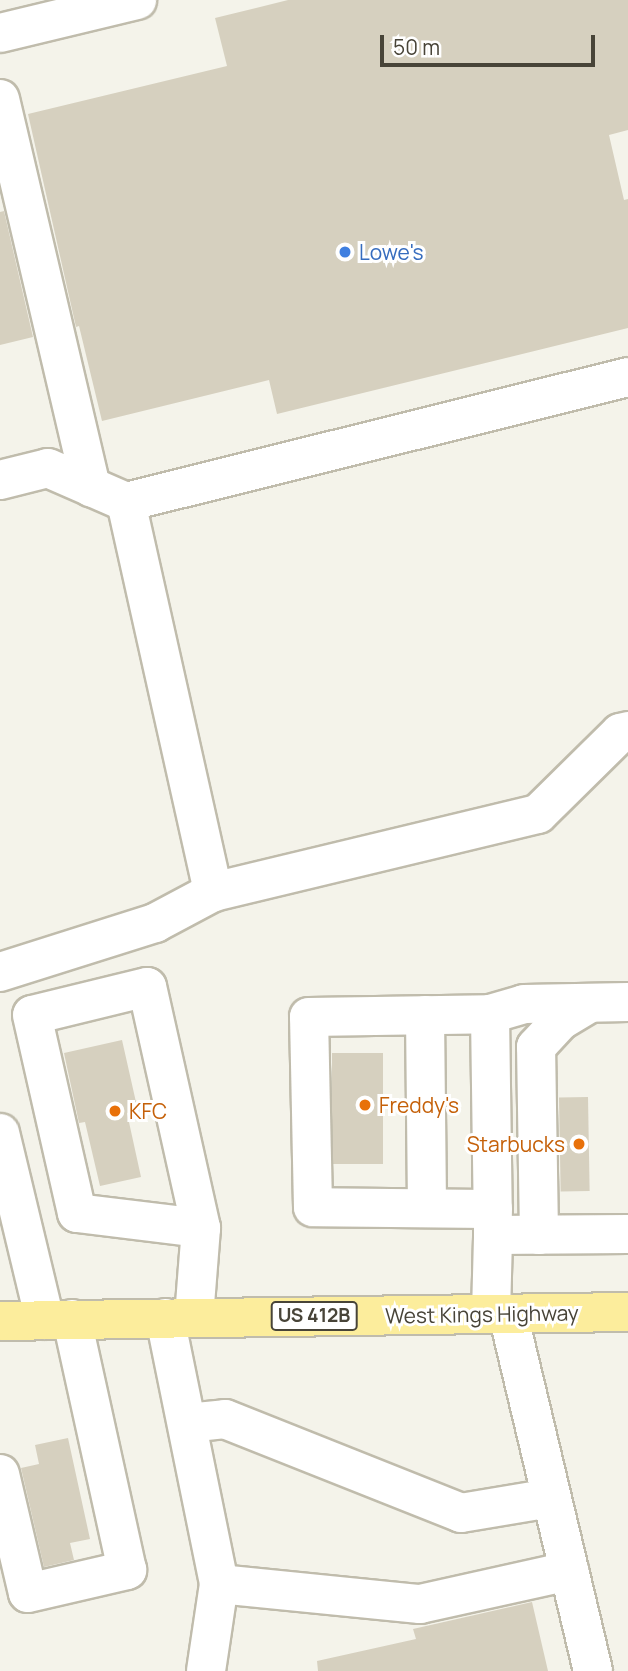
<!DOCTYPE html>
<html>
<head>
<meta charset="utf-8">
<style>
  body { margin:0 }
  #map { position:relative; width:628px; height:1671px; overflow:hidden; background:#f4f3ea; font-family:Manrope,sans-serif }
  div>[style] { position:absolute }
  .building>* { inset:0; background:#d6d0bf; transform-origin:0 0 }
  .roads { filter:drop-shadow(2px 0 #c0bcac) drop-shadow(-2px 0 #c0bcac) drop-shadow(0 2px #c0bcac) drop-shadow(0 -2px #c0bcac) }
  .minor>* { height:38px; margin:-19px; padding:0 19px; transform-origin:19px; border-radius:19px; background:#fff }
  .major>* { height:38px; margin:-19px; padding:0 19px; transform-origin:19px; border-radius:19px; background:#fced9c }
  .dots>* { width:19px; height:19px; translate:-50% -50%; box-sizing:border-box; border:4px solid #fff; border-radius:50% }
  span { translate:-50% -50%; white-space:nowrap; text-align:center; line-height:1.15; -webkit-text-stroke:6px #fff; paint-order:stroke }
  .shield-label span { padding:2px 5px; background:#fff; border:2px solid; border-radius:5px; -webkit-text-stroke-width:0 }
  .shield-label { font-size:19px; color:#484438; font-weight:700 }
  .shop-label { font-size:21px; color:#366cbe }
  .left { translate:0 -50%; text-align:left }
  .food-label { font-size:21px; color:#c56008 }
  .right { translate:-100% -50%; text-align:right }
  .street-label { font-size:21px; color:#484438 }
  .scale { position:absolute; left:380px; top:35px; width:215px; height:32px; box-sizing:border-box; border:4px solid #484438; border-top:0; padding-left:9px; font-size:21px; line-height:24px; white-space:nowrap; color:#484438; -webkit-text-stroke:5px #fff; paint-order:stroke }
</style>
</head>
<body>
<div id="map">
  <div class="building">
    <i style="clip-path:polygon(288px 0,628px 0,628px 130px,609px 135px,624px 200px,628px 199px,628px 328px,277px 414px,269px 380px,102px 421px,79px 326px,76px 327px,28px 114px,227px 66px,215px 18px)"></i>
    <i style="clip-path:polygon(4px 211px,33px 337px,0 345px,0 212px)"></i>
    <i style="clip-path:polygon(122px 1040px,138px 1111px,127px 1113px,141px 1177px,100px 1186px,85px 1122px,79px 1123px,64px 1053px)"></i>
    <i style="left:332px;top:1053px;width:51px;height:111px"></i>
    <i style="left:588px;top:1097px;width:94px;height:29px;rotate:89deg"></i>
    <i style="clip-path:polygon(68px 1438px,90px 1539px,70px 1543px,74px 1560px,44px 1567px,21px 1468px,39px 1464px,35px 1445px)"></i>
    <i style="clip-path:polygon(532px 1602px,548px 1671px,318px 1671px,317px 1661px,416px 1639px,413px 1629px)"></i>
  </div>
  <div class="roads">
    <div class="minor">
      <i style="left:0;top:33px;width:141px;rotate:-13.5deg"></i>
      <i style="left:0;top:99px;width:399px;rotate:76.8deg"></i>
      <i style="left:0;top:480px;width:49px;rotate:-14deg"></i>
      <i style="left:48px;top:468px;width:85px;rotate:23.6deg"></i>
      <i style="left:126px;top:502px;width:517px;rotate:-13.98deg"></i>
      <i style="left:126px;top:502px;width:400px;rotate:77.4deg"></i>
      <i style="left:0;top:972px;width:163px;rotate:-17.5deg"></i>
      <i style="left:155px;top:923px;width:66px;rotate:-28.1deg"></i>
      <i style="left:213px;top:892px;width:334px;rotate:-13.5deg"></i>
      <i style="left:538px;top:814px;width:115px;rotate:-44.6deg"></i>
      <i style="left:620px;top:733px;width:8px;rotate:-14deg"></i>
      <i style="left:490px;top:1014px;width:221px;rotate:89.2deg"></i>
      <i style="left:425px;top:1015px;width:193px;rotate:89.4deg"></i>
      <i style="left:0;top:1133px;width:192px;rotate:76.5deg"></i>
      <i style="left:493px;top:1209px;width:180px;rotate:-179.4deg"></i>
      <i style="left:313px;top:1207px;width:190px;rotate:-91.2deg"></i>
      <i style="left:309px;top:1017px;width:181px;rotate:-0.9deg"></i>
      <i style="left:490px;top:1014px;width:35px;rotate:-16deg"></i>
      <i style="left:524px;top:1004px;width:104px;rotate:-1.1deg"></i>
      <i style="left:539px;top:1235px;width:188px;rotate:-90.9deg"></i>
      <i style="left:536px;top:1047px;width:35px;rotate:-47deg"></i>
      <i style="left:560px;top:1021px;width:35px;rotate:-31deg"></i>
      <i style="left:491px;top:1314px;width:79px;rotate:-88.5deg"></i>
      <i style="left:493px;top:1235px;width:135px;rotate:-0.4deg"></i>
      <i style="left:508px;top:1314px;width:367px;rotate:76.6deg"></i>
      <i style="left:194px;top:1317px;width:89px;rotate:-85.5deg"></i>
      <i style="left:201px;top:1228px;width:247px;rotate:-102.6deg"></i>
      <i style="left:147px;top:987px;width:118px;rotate:166.3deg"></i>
      <i style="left:32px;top:1015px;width:203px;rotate:77.2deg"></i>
      <i style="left:77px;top:1213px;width:125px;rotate:6.9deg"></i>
      <i style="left:165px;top:1318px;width:271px;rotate:78.5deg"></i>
      <i style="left:219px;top:1584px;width:88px;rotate:98.5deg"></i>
      <i style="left:187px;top:1423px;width:38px;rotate:-6deg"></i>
      <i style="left:225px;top:1419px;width:254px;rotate:21.7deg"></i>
      <i style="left:461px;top:1513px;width:91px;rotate:-9.5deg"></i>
      <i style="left:0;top:1474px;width:122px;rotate:76.8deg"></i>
      <i style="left:28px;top:1593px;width:102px;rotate:-13.1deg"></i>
      <i style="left:127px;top:1570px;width:257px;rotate:-102.4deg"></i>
      <i style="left:219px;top:1584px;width:202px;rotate:5.7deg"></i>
      <i style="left:420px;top:1604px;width:153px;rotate:-12.5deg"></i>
    </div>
    <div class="major">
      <i style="left:0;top:1321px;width:628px;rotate:-0.82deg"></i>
    </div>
  </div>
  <div class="dots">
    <i style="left:345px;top:252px;background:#3f7fe0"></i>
    <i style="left:365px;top:1105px;background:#e8710a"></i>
    <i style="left:115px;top:1111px;background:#e8710a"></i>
    <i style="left:579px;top:1144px;background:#e8710a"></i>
  </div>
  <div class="shield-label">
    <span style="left:314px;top:1316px">US 412B</span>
  </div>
  <div class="shop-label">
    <span class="left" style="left:359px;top:252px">Lowe's</span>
  </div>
  <div class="food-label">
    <span class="left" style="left:379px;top:1105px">Freddy's</span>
    <span class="left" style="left:129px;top:1111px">KFC</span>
    <span class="right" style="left:565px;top:1144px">Starbucks</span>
  </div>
  <div class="street-label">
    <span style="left:482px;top:1314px;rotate:-1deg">West Kings Highway</span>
  </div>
  <div class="scale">50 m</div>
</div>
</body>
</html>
